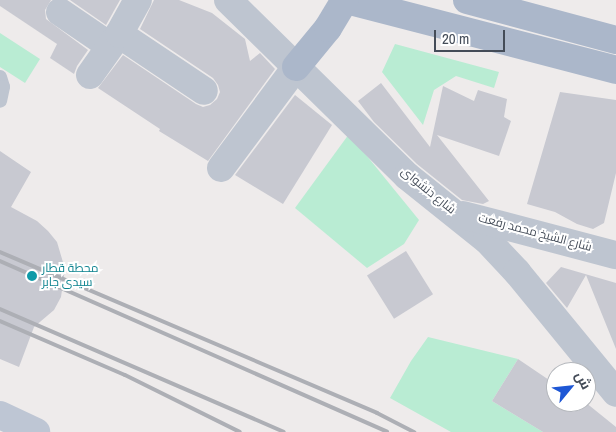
<!DOCTYPE html>
<html>
<head>
<meta charset="utf-8">
<style>
  body { margin:0 }
  #map { position:relative; width:616px; height:432px; overflow:hidden; background:#eeebeb; font-family:"Archivo Narrow",Cairo,sans-serif }
  div>[style] { position:absolute }
  .green>* { inset:0; background:#b9ecd3 }
  .building>* { inset:0; background:#c8c9d1; transform-origin:0 0 }
  .lane>* { height:14px; margin:-7px; padding:0 7px; transform-origin:7px; border-radius:7px; background:#bec5d0 }
  .street>* { height:28px; margin:-14px; padding:0 14px; transform-origin:14px; border-radius:14px; background:#bec5d0 }
  .secondary>* { height:28px; margin:-14px; padding:0 14px; transform-origin:14px; border-radius:14px; background:#bec6d4 }
  .primary>* { height:28px; margin:-14px; padding:0 14px; transform-origin:14px; border-radius:14px; background:#abb7ca }
  .rail>* { height:4px; margin:-2px; padding:0 2px; transform-origin:2px; border-radius:2px; background:#adafb5 }
  .dots>* { width:14px; height:14px; translate:-50% -50%; box-sizing:border-box; border:2px solid #fff; border-radius:50% }
  span { translate:-50% -50%; white-space:nowrap; text-align:center; line-height:1.15; -webkit-text-stroke:4px #fff; paint-order:stroke }
  .street-label { font-size:12px; color:#444c58 }
  .culture-label { font-size:12px; color:#0d838f }
  .left { translate:0 -50%; text-align:left }
  .north { position:absolute; left:546px; top:362px; width:50px; height:50px; box-sizing:border-box; background:#fff; border:1px solid #b4b7bc; border-radius:50%; rotate:62deg; font-size:14px; font-weight:700; line-height:20px; text-align:center; color:#444c58 }
  .north::after { content:''; display:block; margin:auto; width:18px; height:22px; background:#1e57d5; clip-path:polygon(50% 0,100% 100%,50% 72%,0 100%) }
  .scale { position:absolute; left:434px; top:30px; width:71px; height:22px; box-sizing:border-box; border:2px solid #444c58; border-top:0; padding-left:6px; font-size:15px; line-height:18px; white-space:nowrap; color:#444c58; -webkit-text-stroke:4px #fff; paint-order:stroke }
</style>
</head>
<body>
<div id="map">
  <div class="green">
    <i style="clip-path:polygon(0 33px,40px 59px,25px 83px,0 67px)"></i>
    <i style="clip-path:polygon(395px 44px,499px 72px,494px 88px,456px 76px,434px 90px,423px 125px,382px 72px)"></i>
    <i style="clip-path:polygon(349px 134px,419px 220px,404px 244px,367px 268px,295px 208px)"></i>
    <i style="clip-path:polygon(428px 337px,518px 359px,492px 401px,543px 432px,451px 432px,390px 398px,411px 361px)"></i>
  </div>
  <div class="building">
    <i style="clip-path:polygon(0 0,51px 0,45px 10px,46px 19px,88px 50px,77px 66px,74px 74px,50px 58px,57px 44px,0 6px)"></i>
    <i style="clip-path:polygon(70px 0,120px 0,106px 25px)"></i>
    <i style="clip-path:polygon(154px 0,179px 0,212px 13px,245px 39px,250px 61px,260px 53px,275px 69px,208px 161px,159px 131px,160px 129px,98px 88px,123px 55px,196px 104px,203px 107px,210px 105px,217px 99px,220px 92px,218px 85px,213px 78px,140px 29px)"></i>
    <i style="clip-path:polygon(381px 83px,430px 147px,443px 86px,474px 101px,478px 90px,507px 99px,504px 117px,511px 121px,499px 156px,437px 135px,489px 201px,483px 204px,462px 200px,417px 164px,374px 122px,358px 101px)"></i>
    <i style="clip-path:polygon(560px 92px,616px 100px,616px 173px,604px 223px,593px 229px,577px 224px,555px 212px,527px 204px)"></i>
    <i style="clip-path:polygon(295px 95px,332px 125px,283px 204px,235px 175px)"></i>
    <i style="clip-path:polygon(0 151px,31px 172px,11px 207px,37px 221px,48px 231px,57px 242px,65px 269px,61px 297px,54px 310px,34px 327px,19px 367px,0 359px)"></i>
    <i style="left:406px;top:251px;width:51px;height:46px;rotate:58deg"></i>
    <i style="clip-path:polygon(561px 267px,616px 283px,616px 349px,586px 275px,567px 308px,546px 283px)"></i>
    <i style="clip-path:polygon(518px 359px,552px 382px,554px 377px,556px 379px,556px 402px,585px 402px,616px 427px,616px 432px,543px 432px,492px 401px)"></i>
  </div>
  <div class="lane">
    <i style="left:0;top:77px;width:10px;rotate:73deg"></i>
    <i style="left:3px;top:87px;width:14px;rotate:102deg"></i>
  </div>
  <div class="street">
    <i style="left:228px;top:0;width:251px;rotate:44.5deg"></i>
    <i style="left:407px;top:176px;width:102px;rotate:38.7deg"></i>
    <i style="left:487px;top:240px;width:44px;rotate:46.8deg"></i>
    <i style="left:517px;top:272px;width:156px;rotate:50.7deg"></i>
    <i style="left:60px;top:12px;width:60px;rotate:34.2deg"></i>
    <i style="left:119px;top:34px;width:102px;rotate:33.8deg"></i>
    <i style="left:90px;top:75px;width:50px;rotate:-54.7deg"></i>
    <i style="left:119px;top:34px;width:39px;rotate:-61deg"></i>
    <i style="left:221px;top:168px;width:126px;rotate:-53.4deg"></i>
    <i style="left:463px;top:215px;width:158px;rotate:14.7deg"></i>
  </div>
  <div class="secondary">
    <i style="left:0;top:415px;width:40px;rotate:25deg"></i>
  </div>
  <div class="primary">
    <i style="left:346px;top:0;width:279px;rotate:14.5deg"></i>
    <i style="left:467px;top:0;width:154px;rotate:15deg"></i>
    <i style="left:296px;top:67px;width:50px;rotate:-50.6deg"></i>
    <i style="left:328px;top:28px;width:33px;rotate:-59deg"></i>
  </div>
  <div class="rail">
    <i style="left:0;top:252px;width:410px;rotate:23.1deg"></i>
    <i style="left:377px;top:413px;width:42px;rotate:27.2deg"></i>
    <i style="left:0;top:261px;width:423px;rotate:23.8deg"></i>
    <i style="left:0;top:309px;width:309px;rotate:23.4deg"></i>
    <i style="left:0;top:321px;width:136px;rotate:23.4deg"></i>
    <i style="left:125px;top:375px;width:128px;rotate:26.4deg"></i>
  </div>
  <div class="dots">
    <i style="left:32px;top:276px;background:#0f9aa8"></i>
  </div>
  <div class="street-label">
    <span style="left:428px;top:191px;rotate:39deg">شارع دنشواى</span>
    <span style="left:535px;top:233px;rotate:15deg">شارع الشيخ محمد رفعت</span>
  </div>
  <div class="culture-label">
    <span class="left" style="left:42px;top:276px">محطة قطار<br>سيدى جابر</span>
  </div>
  <div class="north">ش</div>
  <div class="scale">20 m</div>
</div>
</body>
</html>
